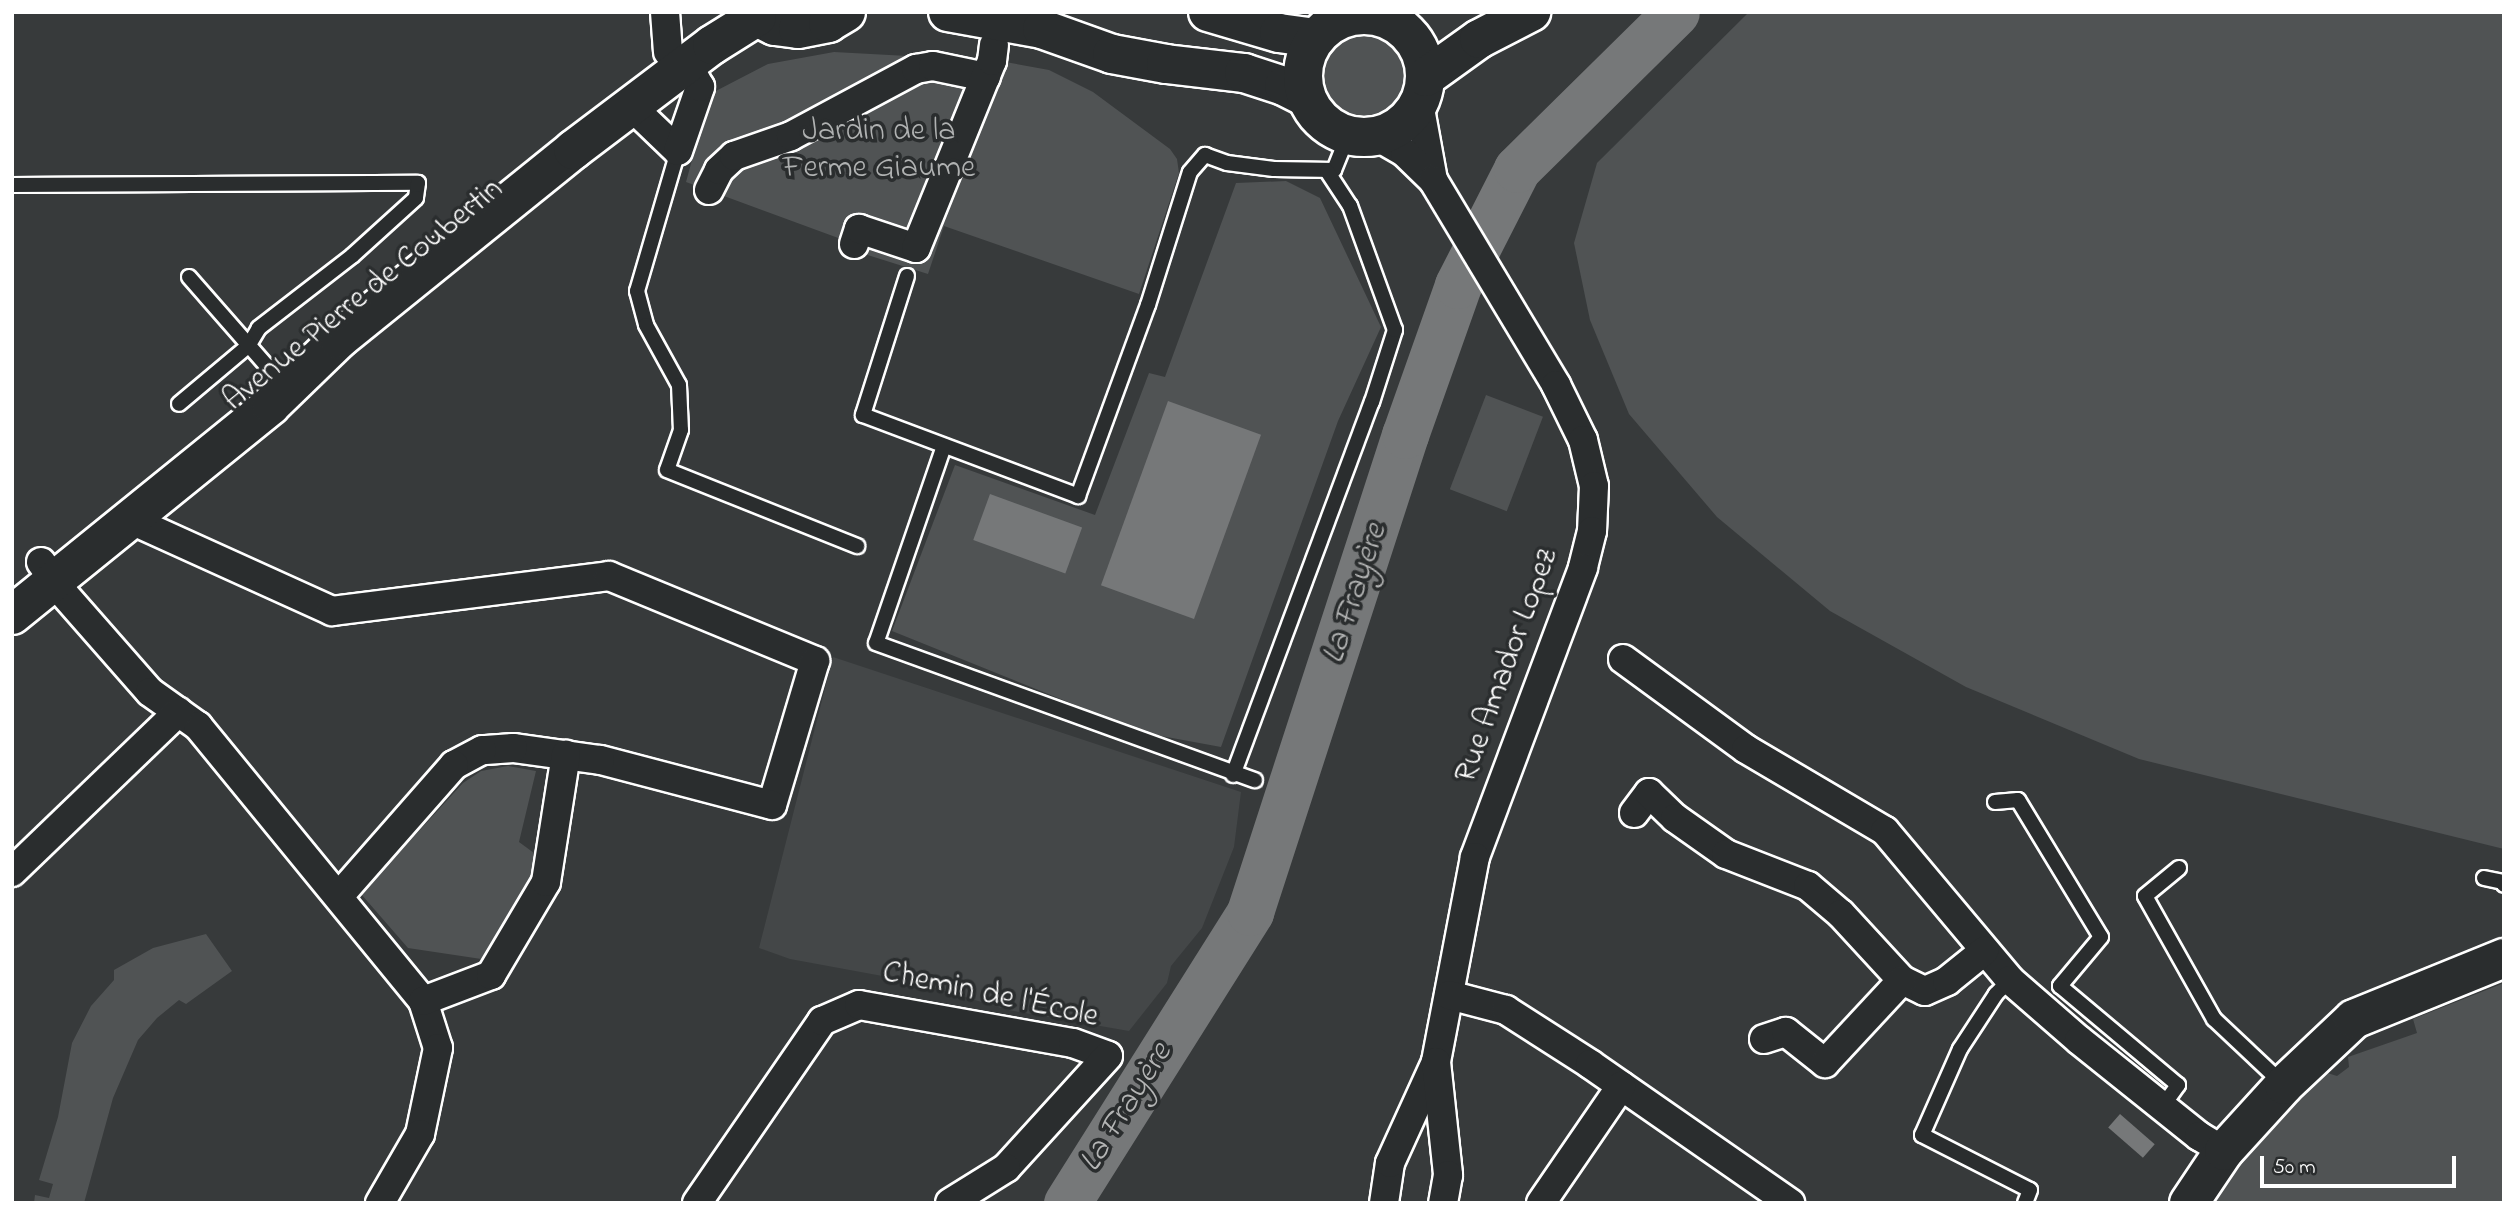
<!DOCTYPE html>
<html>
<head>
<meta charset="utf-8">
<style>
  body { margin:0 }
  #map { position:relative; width:2516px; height:1215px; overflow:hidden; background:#373a3b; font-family:"Indie Flower",sans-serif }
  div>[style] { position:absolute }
  .built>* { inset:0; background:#444748 }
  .green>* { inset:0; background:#505354; transform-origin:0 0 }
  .round { border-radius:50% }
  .water>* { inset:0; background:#767879; transform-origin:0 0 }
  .river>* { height:47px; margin:-23.5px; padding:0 23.5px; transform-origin:23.5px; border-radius:23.5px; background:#767879 }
  .roads { filter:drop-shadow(2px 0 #fff) drop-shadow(-2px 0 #fff) drop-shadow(0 2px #fff) drop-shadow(0 -2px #fff) }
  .lane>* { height:14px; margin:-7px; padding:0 7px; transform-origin:7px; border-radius:7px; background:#2a2d2e }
  .street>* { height:28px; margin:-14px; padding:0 14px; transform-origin:14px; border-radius:14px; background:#2a2d2e }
  .secondary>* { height:38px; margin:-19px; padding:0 19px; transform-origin:19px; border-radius:19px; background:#2a2d2e }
  .secondary>.ring { margin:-19px; padding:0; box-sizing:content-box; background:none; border:38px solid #2a2d2e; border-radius:50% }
  span { translate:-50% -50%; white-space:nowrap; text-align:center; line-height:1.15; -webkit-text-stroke:7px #2a2d2e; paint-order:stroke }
  .park-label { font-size:32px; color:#b0b2b2 }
  .street-label { font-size:32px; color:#fff }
  .water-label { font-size:33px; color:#b4b5b5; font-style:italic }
  .frame { position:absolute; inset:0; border:14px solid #fff; pointer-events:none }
  .scale { position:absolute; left:2260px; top:1156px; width:196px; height:32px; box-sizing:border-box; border:4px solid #fff; border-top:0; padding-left:9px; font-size:21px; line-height:24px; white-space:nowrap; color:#fff; -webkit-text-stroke:5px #2a2d2e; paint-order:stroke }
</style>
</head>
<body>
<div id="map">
  <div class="built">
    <i style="clip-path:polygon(833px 657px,1241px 792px,1234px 847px,1202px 928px,1171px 966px,1167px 983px,1129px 1031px,1008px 1010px,915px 982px,790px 959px,759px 948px)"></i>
  </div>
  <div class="green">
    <i style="clip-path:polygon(1749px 12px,2504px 12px,2504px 849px,2139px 759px,1966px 687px,1830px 611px,1717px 517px,1629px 414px,1590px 320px,1574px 243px,1597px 163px)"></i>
    <i class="round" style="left:1317px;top:29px;width:94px;height:94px"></i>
    <i style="clip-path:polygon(834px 52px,1000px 61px,1049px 70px,1093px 92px,1170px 149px,1177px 159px,1179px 173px,1139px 294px,944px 226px,928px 274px,858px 252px,860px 246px,686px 182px,710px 94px,768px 64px)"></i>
    <i style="clip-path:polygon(1286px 181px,1320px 198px,1381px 327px,1338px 421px,1221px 747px,1145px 733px,892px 631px,955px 465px,1095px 515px,1149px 373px,1165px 377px,1236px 183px)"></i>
    <i style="left:1486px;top:395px;width:61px;height:101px;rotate:21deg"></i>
    <i style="clip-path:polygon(508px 766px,536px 771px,519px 842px,534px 853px,538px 862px,538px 873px,488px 960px,408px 948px,361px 894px,463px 783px,481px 771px)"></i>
    <i style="clip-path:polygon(206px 934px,232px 971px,186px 1004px,179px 1000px,157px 1018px,138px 1040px,113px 1098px,84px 1203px,34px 1203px,35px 1195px,49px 1198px,53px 1184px,39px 1180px,58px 1117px,72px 1043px,91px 1006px,114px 980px,114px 970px,153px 948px)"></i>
    <i style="clip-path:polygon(2504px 983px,2504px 1203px,2213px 1203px,2229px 1177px,2321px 1071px,2337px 1076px,2349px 1067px,2348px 1057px,2417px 1033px,2413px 1019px)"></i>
  </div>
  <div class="water">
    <i style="left:1168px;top:401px;width:99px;height:196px;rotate:20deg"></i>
    <i style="left:990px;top:494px;width:98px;height:49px;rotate:20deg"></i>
    <i style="left:2120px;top:1114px;width:46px;height:18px;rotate:41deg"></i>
  </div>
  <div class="river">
    <i style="left:1067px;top:1203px;width:344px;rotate:-57.8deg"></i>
    <i style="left:1250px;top:912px;width:502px;rotate:-72deg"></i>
    <i style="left:1405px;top:435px;width:159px;rotate:-70.5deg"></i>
    <i style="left:1458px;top:285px;width:130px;rotate:-63deg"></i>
    <i style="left:1517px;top:169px;width:223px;rotate:-44.6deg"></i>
  </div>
  <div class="roads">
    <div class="lane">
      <i style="left:678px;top:151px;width:146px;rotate:106.3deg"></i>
      <i style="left:637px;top:291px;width:35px;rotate:75deg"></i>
      <i style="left:646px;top:325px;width:68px;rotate:61.2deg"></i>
      <i style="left:679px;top:385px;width:45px;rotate:87.5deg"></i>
      <i style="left:681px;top:430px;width:42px;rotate:109.3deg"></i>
      <i style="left:667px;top:470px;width:205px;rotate:21.8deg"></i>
      <i style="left:12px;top:185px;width:406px;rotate:-0.3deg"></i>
      <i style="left:418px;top:183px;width:15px;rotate:98deg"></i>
      <i style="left:416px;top:198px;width:86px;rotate:137.8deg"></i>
      <i style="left:352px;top:256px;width:118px;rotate:142.3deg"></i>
      <i style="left:259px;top:328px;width:21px;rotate:121deg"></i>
      <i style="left:248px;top:346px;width:90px;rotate:140deg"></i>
      <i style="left:907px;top:276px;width:146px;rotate:107.6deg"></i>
      <i style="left:863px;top:415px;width:230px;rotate:20.6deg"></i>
      <i style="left:1078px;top:496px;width:203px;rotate:-69.9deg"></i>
      <i style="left:1148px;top:305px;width:139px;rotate:-72.5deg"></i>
      <i style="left:1190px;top:172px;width:23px;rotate:-49deg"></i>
      <i style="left:1205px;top:155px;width:23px;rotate:20deg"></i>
      <i style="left:1227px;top:163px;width:47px;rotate:7.3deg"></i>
      <i style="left:1274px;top:169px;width:60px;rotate:1deg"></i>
      <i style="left:1334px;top:170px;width:38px;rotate:-68deg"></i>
      <i style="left:189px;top:277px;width:149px;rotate:48.8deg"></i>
      <i style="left:944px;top:446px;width:208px;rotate:109deg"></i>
      <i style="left:876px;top:643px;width:403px;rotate:19.9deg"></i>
      <i style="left:1233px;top:775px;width:398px;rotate:-69.6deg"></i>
      <i style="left:1372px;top:402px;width:76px;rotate:-72.3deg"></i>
      <i style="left:1395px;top:330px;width:132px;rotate:-109.9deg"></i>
      <i style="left:1350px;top:206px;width:42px;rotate:-123.3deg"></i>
      <i style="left:1995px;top:802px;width:23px;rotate:-5deg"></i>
      <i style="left:2018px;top:800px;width:160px;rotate:58.8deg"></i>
      <i style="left:2101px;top:937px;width:64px;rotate:129.9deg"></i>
      <i style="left:2060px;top:986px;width:154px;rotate:40deg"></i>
      <i style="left:2178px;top:1085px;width:26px;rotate:126deg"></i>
      <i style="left:2179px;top:868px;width:44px;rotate:140.5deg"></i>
      <i style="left:2145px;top:896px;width:141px;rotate:60.7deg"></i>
      <i style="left:2214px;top:1019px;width:95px;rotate:43.3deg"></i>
      <i style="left:2484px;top:878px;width:19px;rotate:12deg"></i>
      <i style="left:2503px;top:882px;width:3px;rotate:72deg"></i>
      <i style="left:2010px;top:980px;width:20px;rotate:135deg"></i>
      <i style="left:1996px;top:994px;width:66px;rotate:123.2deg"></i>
      <i style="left:1960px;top:1049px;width:94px;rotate:113.8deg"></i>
      <i style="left:1922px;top:1135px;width:121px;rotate:27deg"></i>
      <i style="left:2030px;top:1190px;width:14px;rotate:111deg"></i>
    </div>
    <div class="street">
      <i style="left:665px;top:12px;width:40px;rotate:85.7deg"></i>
      <i style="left:1419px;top:103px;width:78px;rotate:79.7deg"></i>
      <i style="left:630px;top:105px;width:66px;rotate:43.8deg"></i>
      <i style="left:678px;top:151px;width:68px;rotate:-71deg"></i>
      <i style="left:700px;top:87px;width:25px;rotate:-119deg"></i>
      <i style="left:1376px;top:136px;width:34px;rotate:30deg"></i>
      <i style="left:1405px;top:153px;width:39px;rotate:44deg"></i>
      <i style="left:1433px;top:180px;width:239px;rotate:59deg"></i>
      <i style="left:1556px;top:385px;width:61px;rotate:63.9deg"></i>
      <i style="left:1583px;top:440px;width:47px;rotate:76.6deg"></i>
      <i style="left:1594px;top:486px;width:45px;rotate:92.5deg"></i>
      <i style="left:1592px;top:531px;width:38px;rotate:104deg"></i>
      <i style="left:1583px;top:568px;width:309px;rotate:110.5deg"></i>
      <i style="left:1475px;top:857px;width:209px;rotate:100.8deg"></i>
      <i style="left:709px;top:190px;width:22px;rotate:-63deg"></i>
      <i style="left:719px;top:170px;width:21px;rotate:-43deg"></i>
      <i style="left:734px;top:156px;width:60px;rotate:-19.3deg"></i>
      <i style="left:791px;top:136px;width:142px;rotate:-28.2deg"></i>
      <i style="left:916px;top:69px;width:17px;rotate:-10deg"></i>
      <i style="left:933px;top:66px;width:54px;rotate:11.7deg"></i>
      <i style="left:854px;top:244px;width:16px;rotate:-72deg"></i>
      <i style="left:859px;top:229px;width:60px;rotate:18.4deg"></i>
      <i style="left:916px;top:248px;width:202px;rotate:-67.9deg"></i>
      <i style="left:992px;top:61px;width:16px;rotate:-83deg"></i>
      <i style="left:129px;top:519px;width:223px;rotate:24.4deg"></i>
      <i style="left:332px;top:611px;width:279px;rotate:-7.2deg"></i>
      <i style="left:609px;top:576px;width:223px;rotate:22.4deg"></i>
      <i style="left:815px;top:661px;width:150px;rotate:106.6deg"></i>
      <i style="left:772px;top:805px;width:178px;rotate:-165.3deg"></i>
      <i style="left:600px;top:760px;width:88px;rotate:-172.1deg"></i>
      <i style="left:513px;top:748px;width:31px;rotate:176deg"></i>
      <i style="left:482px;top:750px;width:32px;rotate:152deg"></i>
      <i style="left:454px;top:765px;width:174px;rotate:131.3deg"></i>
      <i style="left:41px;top:562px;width:39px;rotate:54deg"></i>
      <i style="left:64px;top:594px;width:130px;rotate:48.7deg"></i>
      <i style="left:150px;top:692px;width:59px;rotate:35.3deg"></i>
      <i style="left:198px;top:726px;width:355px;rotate:50.7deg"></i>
      <i style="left:423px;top:1001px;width:49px;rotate:72.3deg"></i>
      <i style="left:438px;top:1048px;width:88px;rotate:101.8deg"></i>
      <i style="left:420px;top:1134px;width:80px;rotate:120.1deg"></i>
      <i style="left:1623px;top:659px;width:152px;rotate:36.2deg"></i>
      <i style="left:1746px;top:749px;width:161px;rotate:30.5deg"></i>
      <i style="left:1885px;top:831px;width:194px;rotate:50deg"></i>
      <i style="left:2010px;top:980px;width:91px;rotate:41deg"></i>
      <i style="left:2079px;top:1040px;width:154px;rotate:38.7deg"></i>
      <i style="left:2199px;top:1136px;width:29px;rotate:31deg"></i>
      <i style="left:1634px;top:813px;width:25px;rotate:-53deg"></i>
      <i style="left:1649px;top:793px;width:36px;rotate:44deg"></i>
      <i style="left:1675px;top:818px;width:62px;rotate:35.2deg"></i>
      <i style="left:1726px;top:854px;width:88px;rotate:21.3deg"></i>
      <i style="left:1808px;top:886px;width:43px;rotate:40.3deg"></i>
      <i style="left:1841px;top:914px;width:90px;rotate:47.3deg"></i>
      <i style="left:1902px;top:980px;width:25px;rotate:26deg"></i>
      <i style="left:1925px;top:991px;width:24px;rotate:-24deg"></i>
      <i style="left:1947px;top:981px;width:48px;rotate:-39deg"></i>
      <i style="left:12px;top:872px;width:231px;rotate:-43.9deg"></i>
      <i style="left:1449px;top:995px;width:59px;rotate:14.7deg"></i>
      <i style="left:1506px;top:1010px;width:100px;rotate:32.7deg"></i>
      <i style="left:1590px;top:1064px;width:244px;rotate:34.8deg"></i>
      <i style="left:423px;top:1001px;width:73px;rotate:-20.9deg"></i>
      <i style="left:491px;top:975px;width:108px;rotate:-59.4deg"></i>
      <i style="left:546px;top:882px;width:129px;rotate:-81.1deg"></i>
      <i style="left:1764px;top:1039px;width:23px;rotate:-18deg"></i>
      <i style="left:1786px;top:1032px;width:50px;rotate:38.5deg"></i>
      <i style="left:1825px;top:1063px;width:113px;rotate:-47.1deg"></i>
      <i style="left:697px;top:1203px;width:221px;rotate:-55.5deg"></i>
      <i style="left:822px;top:1021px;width:40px;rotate:-23.4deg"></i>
      <i style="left:859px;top:1005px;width:217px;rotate:10.1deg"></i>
      <i style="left:1073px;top:1043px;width:37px;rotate:20deg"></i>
      <i style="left:1108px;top:1056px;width:151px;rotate:132.3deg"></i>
      <i style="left:1006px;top:1168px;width:66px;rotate:148deg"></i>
      <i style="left:1384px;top:1203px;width:40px;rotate:-81.5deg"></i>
      <i style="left:1390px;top:1163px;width:111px;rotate:-65.5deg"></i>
      <i style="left:1436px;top:1062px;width:114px;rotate:83.9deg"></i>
      <i style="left:1448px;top:1175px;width:28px;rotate:100deg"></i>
      <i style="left:1541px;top:1203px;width:142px;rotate:-55.6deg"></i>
    </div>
    <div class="secondary">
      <i style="left:754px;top:12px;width:6px;rotate:59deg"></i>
      <i style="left:757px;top:17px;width:20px;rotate:27deg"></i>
      <i style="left:775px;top:26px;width:23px;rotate:7deg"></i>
      <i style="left:798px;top:29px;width:31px;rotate:-11deg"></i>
      <i style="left:828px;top:23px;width:21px;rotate:-31deg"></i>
      <i style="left:948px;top:12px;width:96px;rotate:10.3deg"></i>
      <i style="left:1042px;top:29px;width:74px;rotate:19.7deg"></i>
      <i style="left:1112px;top:54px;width:55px;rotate:10.5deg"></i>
      <i style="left:1166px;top:64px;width:79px;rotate:6.6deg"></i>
      <i style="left:1244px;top:73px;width:42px;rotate:18deg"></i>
      <i style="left:1284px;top:86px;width:25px;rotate:27deg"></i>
      <i style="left:1208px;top:12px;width:74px;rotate:16.5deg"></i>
      <i style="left:1279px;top:33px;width:37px;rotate:8deg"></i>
      <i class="ring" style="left:1303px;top:15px;width:84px;height:84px"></i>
      <i style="left:1426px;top:77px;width:65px;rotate:-35.6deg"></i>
      <i style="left:1479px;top:39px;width:59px;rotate:-27.4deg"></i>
      <i style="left:12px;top:615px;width:333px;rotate:-39deg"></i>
      <i style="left:271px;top:405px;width:95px;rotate:-44.1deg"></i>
      <i style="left:339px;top:339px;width:301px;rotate:-38.9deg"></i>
      <i style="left:573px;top:150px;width:174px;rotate:-37.1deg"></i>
      <i style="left:712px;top:45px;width:53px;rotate:-31.9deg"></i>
      <i style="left:2189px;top:1203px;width:63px;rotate:-56.1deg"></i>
      <i style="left:2224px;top:1151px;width:89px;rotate:-47.7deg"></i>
      <i style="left:2284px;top:1085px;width:96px;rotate:-43.3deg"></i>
      <i style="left:2354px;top:1019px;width:162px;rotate:-22.1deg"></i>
    </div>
  </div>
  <div class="park-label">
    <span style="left:879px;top:151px">Jardin de la<br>Ferme Giaume</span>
  </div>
  <div class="street-label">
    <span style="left:364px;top:296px;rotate:-39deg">Avenue Pierre de Coubertin</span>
    <span style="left:1508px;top:666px;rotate:-70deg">Rue Amador Lopez</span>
    <span style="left:990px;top:996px;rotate:12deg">Chemin de l'École</span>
  </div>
  <div class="water-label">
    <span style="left:1356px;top:594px;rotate:-72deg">La Frayère</span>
    <span style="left:1127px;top:1108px;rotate:-58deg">La Frayère</span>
  </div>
  <div class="frame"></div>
  <div class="scale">50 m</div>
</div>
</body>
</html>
